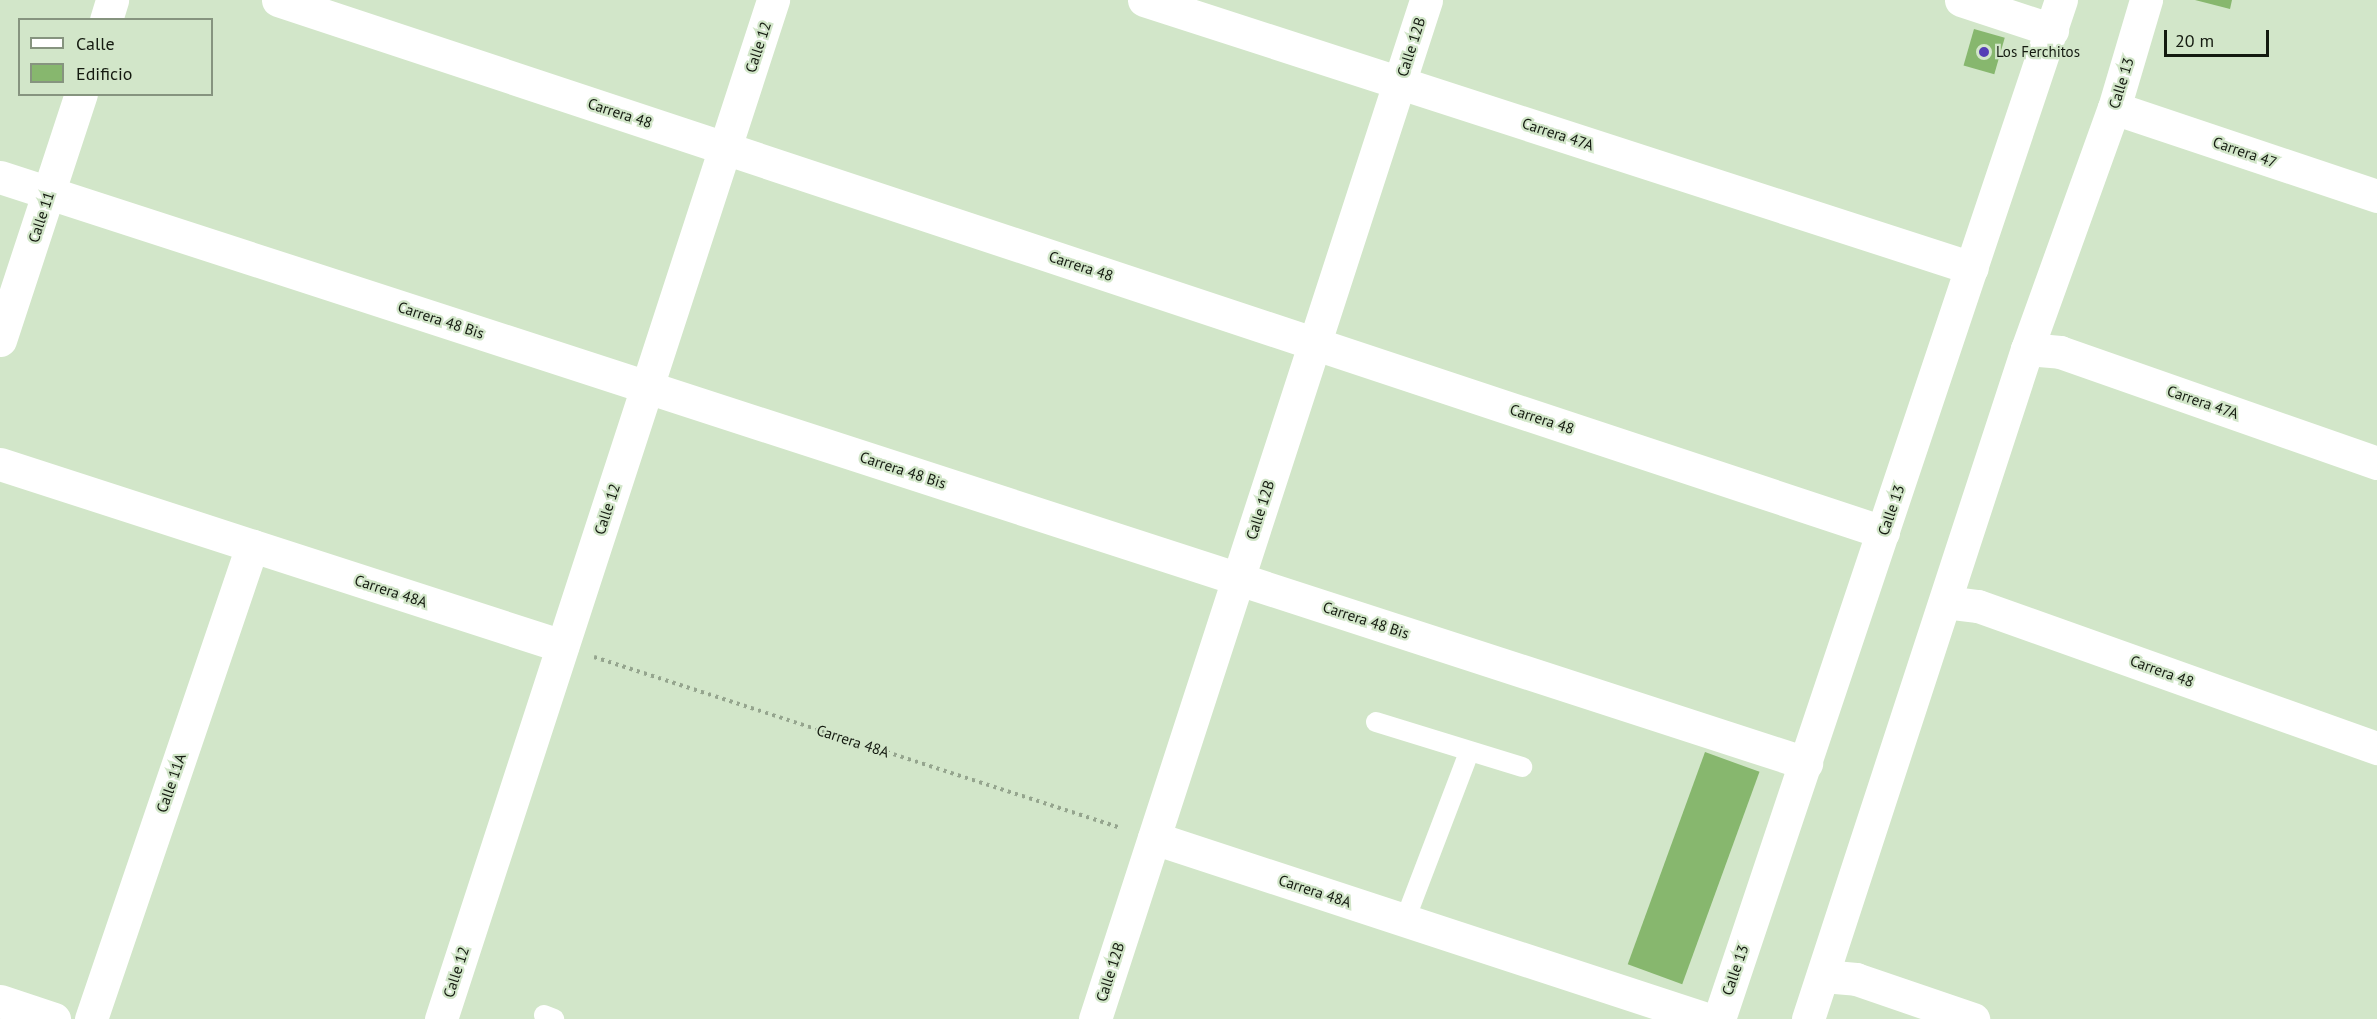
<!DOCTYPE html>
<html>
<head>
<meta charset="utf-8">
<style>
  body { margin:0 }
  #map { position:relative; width:2377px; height:1019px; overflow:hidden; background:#d2e6c9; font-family:"PT Sans",sans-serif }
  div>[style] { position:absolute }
  .building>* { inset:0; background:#87b76e; transform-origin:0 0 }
  .path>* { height:4px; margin-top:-2px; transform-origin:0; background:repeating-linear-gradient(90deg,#95a58e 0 3px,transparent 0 7.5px) }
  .service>* { height:20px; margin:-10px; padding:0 10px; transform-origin:10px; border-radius:10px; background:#fff }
  .minor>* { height:33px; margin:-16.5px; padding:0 16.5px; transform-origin:16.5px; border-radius:16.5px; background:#fff }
  .secondary>* { height:33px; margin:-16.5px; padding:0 16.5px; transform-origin:16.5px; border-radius:16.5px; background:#fff }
  .dots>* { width:16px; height:16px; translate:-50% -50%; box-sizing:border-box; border:3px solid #d2e6c9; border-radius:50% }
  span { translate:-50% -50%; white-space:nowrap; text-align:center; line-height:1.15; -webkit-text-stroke:4.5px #d2e6c9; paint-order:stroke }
  .street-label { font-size:15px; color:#141a10 }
  .poi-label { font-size:15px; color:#141a10 }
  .left { translate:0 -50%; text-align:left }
  .legend { position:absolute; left:18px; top:18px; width:195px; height:78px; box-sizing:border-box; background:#d2e6c9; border:2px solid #86947f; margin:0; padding:8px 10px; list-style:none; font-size:18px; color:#141a10 }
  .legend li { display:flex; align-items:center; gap:12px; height:30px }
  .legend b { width:30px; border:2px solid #86947f }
  .scale { position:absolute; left:2164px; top:30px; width:105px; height:27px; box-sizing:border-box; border:3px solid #141a10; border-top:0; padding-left:8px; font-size:18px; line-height:21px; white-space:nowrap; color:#141a10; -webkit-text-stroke:4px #d2e6c9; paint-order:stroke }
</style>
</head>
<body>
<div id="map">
  <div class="building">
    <i style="clip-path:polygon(2195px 0,2232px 0,2230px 9px)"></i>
    <i style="left:1974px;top:29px;width:32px;height:38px;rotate:16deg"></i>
    <i style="left:1705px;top:752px;width:58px;height:226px;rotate:20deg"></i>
  </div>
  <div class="path">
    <i style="left:594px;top:657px;width:554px;rotate:17.98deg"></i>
  </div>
  <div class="service">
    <i style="left:1376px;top:722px;width:153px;rotate:17.1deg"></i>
    <i style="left:1405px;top:920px;width:180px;rotate:-69.1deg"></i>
    <i style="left:544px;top:1015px;width:11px;rotate:22deg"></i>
  </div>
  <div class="minor">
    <i style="left:278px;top:0;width:1691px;rotate:18.34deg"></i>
    <i style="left:1144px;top:0;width:870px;rotate:17.94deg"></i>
    <i style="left:1961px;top:0;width:96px;rotate:18.2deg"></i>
    <i style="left:106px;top:20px;width:21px;rotate:-73deg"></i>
    <i style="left:2114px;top:108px;width:277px;rotate:18.5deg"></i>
    <i style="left:0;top:177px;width:1899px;rotate:17.98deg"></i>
    <i style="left:0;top:340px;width:259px;rotate:-71.8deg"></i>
    <i style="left:2027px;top:349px;width:33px;rotate:5deg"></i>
    <i style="left:2060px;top:352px;width:336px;rotate:19.3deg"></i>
    <i style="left:0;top:464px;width:591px;rotate:17.94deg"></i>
    <i style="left:1945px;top:602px;width:33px;rotate:7deg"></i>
    <i style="left:1978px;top:606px;width:424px;rotate:19.6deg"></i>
    <i style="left:1154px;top:838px;width:581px;rotate:18.15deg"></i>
    <i style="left:1823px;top:976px;width:33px;rotate:5deg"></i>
    <i style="left:1856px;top:979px;width:124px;rotate:18.9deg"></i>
    <i style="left:0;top:1001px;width:57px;rotate:18.4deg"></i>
    <i style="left:91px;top:1019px;width:500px;rotate:-71.2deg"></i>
    <i style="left:441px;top:1019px;width:1072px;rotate:-71.95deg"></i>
    <i style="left:1095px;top:1019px;width:1071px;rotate:-72deg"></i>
  </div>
  <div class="secondary">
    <i style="left:1719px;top:1019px;width:1075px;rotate:-71.45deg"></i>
    <i style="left:1808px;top:1019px;width:705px;rotate:-71.9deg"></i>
    <i style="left:2027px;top:349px;width:256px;rotate:-70.2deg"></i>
    <i style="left:2114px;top:108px;width:113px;rotate:-73.5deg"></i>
  </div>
  <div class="dots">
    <i style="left:1984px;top:52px;background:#553eb6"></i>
  </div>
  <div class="street-label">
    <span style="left:758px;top:47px;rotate:-72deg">Calle 12</span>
    <span style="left:1411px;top:47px;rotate:-72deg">Calle 12B</span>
    <span style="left:2121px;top:83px;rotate:-73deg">Calle 13</span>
    <span style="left:620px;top:113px;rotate:18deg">Carrera 48</span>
    <span style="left:1558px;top:134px;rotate:18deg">Carrera 47A</span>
    <span style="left:2245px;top:152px;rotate:19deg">Carrera 47</span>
    <span style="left:41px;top:217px;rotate:-72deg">Calle 11</span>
    <span style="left:1081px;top:266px;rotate:18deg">Carrera 48</span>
    <span style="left:441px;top:320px;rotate:18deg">Carrera 48 Bis</span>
    <span style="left:2203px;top:402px;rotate:19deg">Carrera 47A</span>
    <span style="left:1542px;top:419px;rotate:18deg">Carrera 48</span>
    <span style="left:903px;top:470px;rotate:18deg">Carrera 48 Bis</span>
    <span style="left:607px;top:509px;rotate:-72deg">Calle 12</span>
    <span style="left:1260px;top:510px;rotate:-72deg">Calle 12B</span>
    <span style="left:1891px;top:510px;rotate:-71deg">Calle 13</span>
    <span style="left:391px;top:591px;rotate:18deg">Carrera 48A</span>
    <span style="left:1366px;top:620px;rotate:18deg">Carrera 48 Bis</span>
    <span style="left:2162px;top:671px;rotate:20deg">Carrera 48</span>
    <span style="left:853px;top:741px;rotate:18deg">Carrera 48A</span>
    <span style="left:171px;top:783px;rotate:-71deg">Calle 11A</span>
    <span style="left:1315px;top:891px;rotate:18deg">Carrera 48A</span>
    <span style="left:1735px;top:970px;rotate:-71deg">Calle 13</span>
    <span style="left:456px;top:972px;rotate:-72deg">Calle 12</span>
    <span style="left:1110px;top:972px;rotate:-72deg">Calle 12B</span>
  </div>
  <div class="poi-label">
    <span class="left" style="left:1996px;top:52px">Los Ferchitos</span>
  </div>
  <ul class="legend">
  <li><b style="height:8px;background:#fff"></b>Calle</li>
  <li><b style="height:16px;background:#87b76e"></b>Edificio</li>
  </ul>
  <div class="scale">20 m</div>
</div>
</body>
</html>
